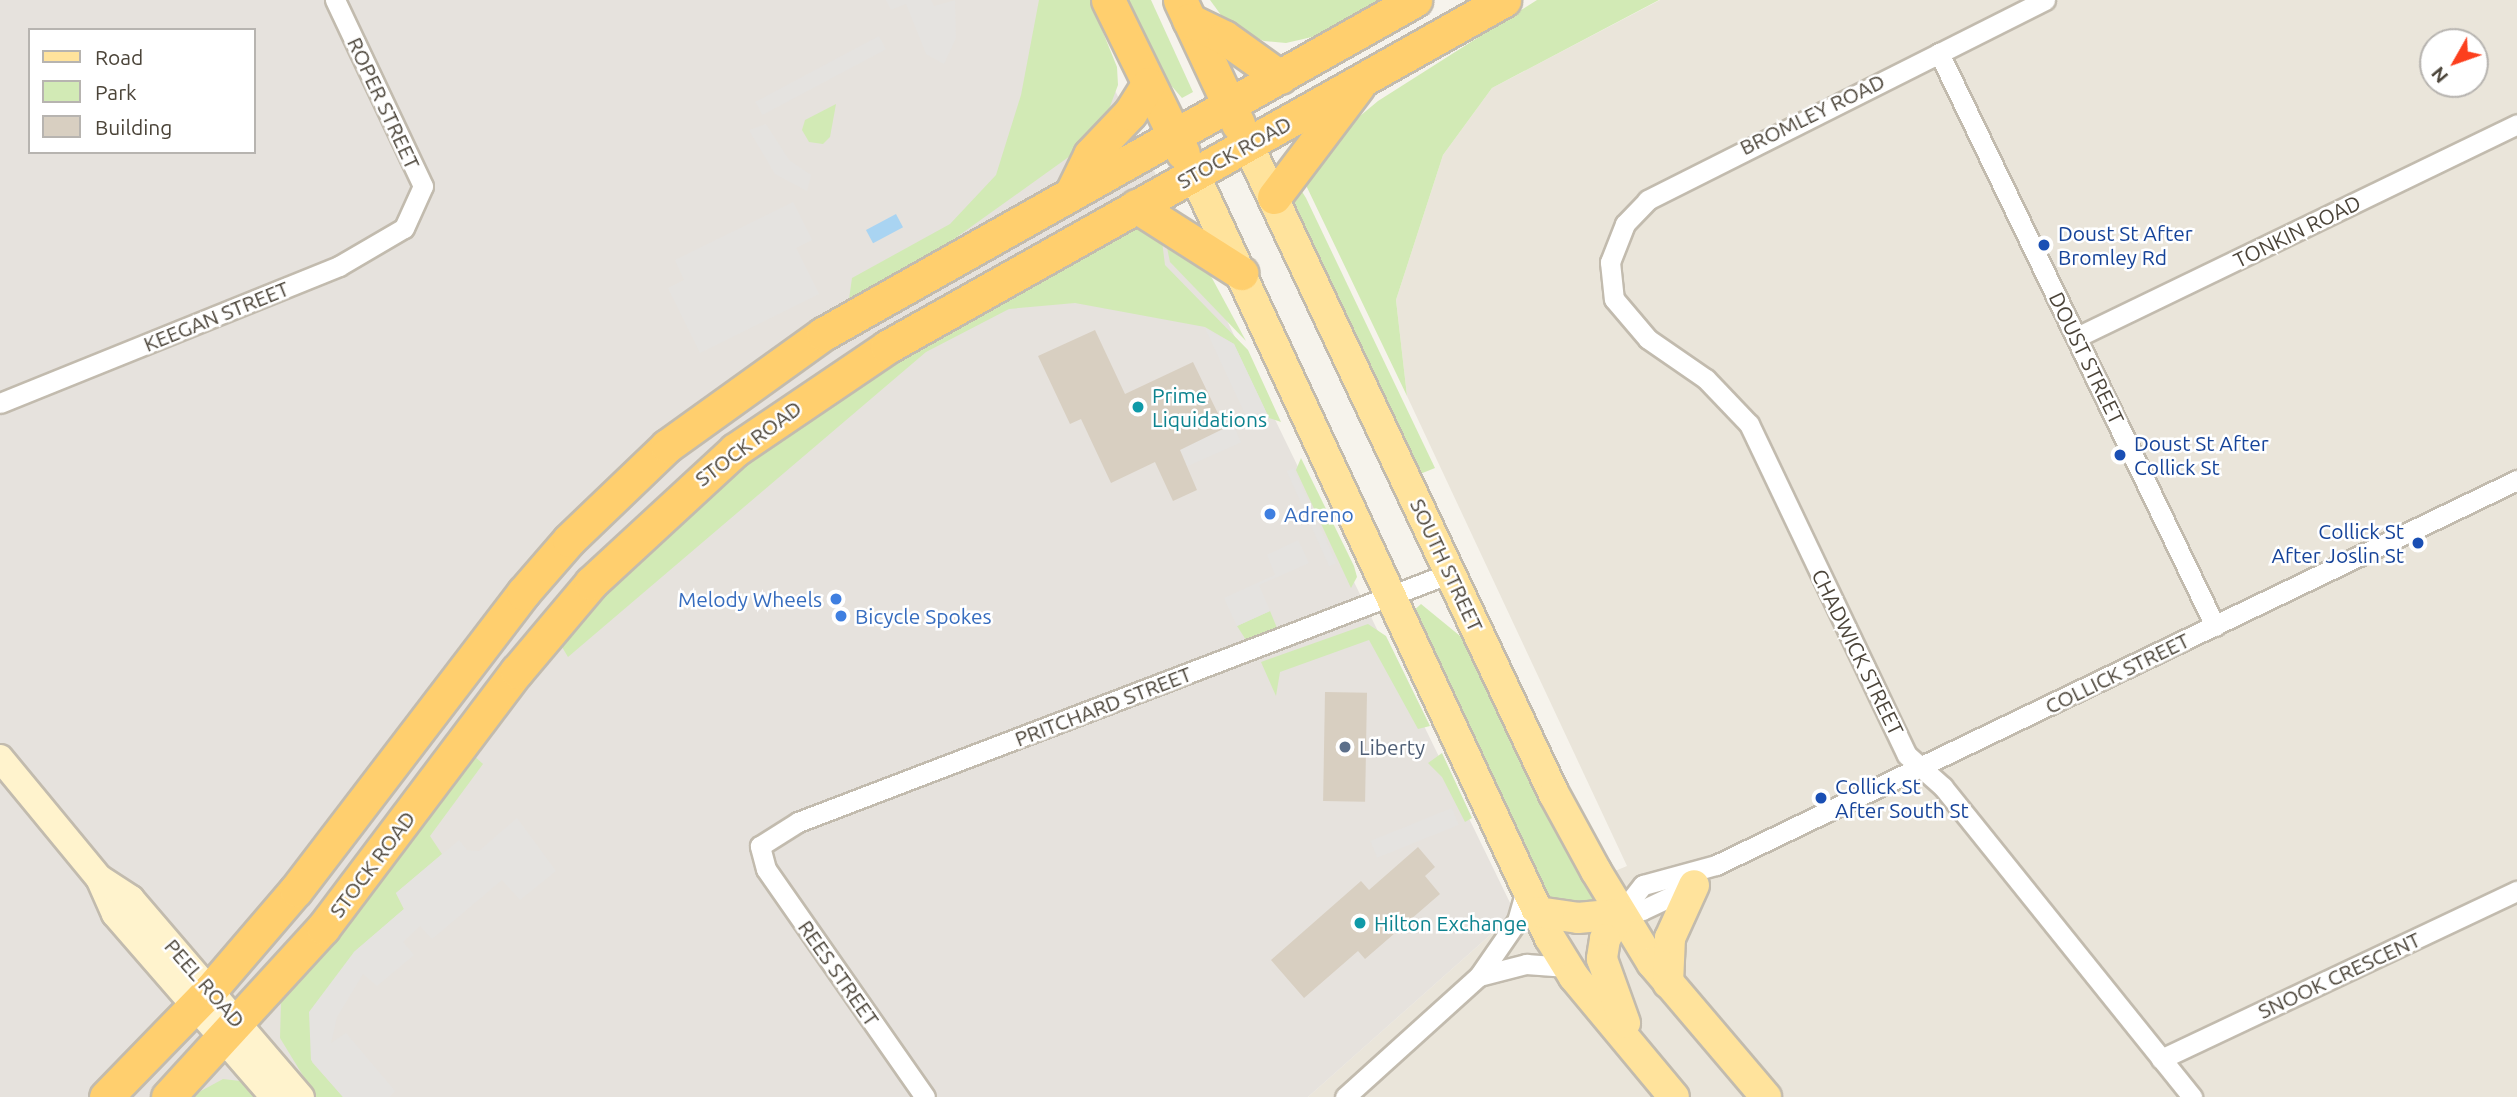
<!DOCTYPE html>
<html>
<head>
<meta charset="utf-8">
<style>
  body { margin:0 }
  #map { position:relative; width:2517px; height:1097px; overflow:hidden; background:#f6f3ec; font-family:Ubuntu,sans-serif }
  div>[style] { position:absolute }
  .residential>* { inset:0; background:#eae5da }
  .industrial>* { inset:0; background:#e6e2dd }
  .green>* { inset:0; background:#d2eab5 }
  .parking>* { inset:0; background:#e5e3e0; transform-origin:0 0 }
  .water>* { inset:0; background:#a9d4f2; transform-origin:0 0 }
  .building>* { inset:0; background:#d8cfc1; transform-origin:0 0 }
  .roads { filter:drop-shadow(2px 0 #c2bbae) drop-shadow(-2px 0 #c2bbae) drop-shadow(0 2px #c2bbae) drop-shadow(0 -2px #c2bbae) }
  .street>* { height:19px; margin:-9.5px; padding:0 9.5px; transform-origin:9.5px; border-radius:9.5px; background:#fff }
  .secondary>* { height:26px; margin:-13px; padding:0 13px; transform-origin:13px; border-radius:13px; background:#fff3cd }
  .primary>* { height:30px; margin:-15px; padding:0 15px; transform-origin:15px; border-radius:15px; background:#ffe39c }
  .highway>* { height:33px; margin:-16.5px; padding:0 16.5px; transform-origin:16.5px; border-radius:16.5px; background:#ffcf6e }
  .dots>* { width:19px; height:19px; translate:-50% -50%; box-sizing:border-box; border:4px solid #fff; border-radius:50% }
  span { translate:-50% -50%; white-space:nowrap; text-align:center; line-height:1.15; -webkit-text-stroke:5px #fff; paint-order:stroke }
  .street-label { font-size:21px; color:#4b4439 }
  .transit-label { font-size:21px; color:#164399 }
  .left { translate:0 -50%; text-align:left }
  .right { translate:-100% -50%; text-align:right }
  .culture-label { font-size:21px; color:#0d838f }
  .shop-label { font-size:21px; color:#366cbe }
  .service-label { font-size:21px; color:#4e5e75 }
  .legend { position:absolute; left:28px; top:28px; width:228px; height:126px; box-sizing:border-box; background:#fff; border:2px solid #b7b4b0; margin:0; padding:9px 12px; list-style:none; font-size:21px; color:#4b4439 }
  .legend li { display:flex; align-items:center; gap:14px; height:35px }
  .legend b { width:35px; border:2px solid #b7b4b0 }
  .north { position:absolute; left:2419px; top:28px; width:70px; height:70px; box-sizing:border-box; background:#fff; border:2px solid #b7b4b0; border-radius:50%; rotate:230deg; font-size:19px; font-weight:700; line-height:28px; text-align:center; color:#4b4439 }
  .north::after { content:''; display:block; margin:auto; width:24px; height:32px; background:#fc3f1d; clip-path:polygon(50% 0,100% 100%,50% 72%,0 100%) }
</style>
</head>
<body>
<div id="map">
  <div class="residential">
    <i style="clip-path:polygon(evenodd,1660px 0,2517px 0,2517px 1097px,1308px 1097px,1515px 913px,1627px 866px,1407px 396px,1396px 300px,1443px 155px,1492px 88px,1660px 0,2433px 42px,2475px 42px,2475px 84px,2433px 84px,2433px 42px)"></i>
  </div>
  <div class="industrial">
    <i style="clip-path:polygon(evenodd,0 0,1071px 0,1515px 913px,1308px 1097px,0 1097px,0 0,30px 30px,254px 30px,254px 152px,30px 152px,30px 30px)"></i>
  </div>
  <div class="green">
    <i style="clip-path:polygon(1039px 0,1090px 0,1117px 67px,1118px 85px,1105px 120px,1070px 156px,933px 254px,849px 299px,852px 278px,950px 224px,996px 175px,1021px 95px)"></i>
    <i style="clip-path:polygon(1126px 0,1151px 0,1193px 92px,1182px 98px,1169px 83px)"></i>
    <i style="clip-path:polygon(1210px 0,1387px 0,1325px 34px,1286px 43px,1264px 41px,1229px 26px)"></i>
    <i style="clip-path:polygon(1537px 0,1659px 0,1492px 88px,1443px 155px,1396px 300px,1407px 396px,1303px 179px,1336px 136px,1378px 101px)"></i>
    <i style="clip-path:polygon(836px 104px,830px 137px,823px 144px,809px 142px,802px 130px,805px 120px)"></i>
    <i style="clip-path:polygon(1296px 182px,1306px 198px,1435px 468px,1420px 474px,1299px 218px,1293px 201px)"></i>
    <i style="clip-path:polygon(1139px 225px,1162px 241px,1165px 265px,1248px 350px,1281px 422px,1269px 418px,1234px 344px,1205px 327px,1075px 303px,1009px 309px,926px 352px,568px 657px,559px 642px,609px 584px,733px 468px,878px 368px)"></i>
    <i style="clip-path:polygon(1166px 243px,1206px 267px,1246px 341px,1170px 262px)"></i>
    <i style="clip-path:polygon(1301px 458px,1354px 566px,1357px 577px,1351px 588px,1296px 470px)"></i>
    <i style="clip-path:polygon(1421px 604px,1465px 640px,1597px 903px,1553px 902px,1545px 896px,1412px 612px)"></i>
    <i style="clip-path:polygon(1270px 611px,1277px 628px,1246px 640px,1237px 626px)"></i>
    <i style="clip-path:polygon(1368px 624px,1386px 636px,1430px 726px,1418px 729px,1369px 640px,1280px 672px,1276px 696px,1261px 662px)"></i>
    <i style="clip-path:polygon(1442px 753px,1472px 818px,1465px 822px,1442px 777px,1428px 763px)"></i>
    <i style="clip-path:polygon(472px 754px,483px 764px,430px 836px,442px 854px,396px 893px,404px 909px,354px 952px,312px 1062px,343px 1097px,316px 1097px,280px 1038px,281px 1002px)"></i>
    <i style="clip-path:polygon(223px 1079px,240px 1081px,263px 1097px,190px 1097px)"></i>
  </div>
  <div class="parking">
    <i style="clip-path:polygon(886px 0,931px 0,934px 6px,955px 0,956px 38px,944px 64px,926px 54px,906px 4px,891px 10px)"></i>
    <i style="left:879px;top:36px;width:15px;height:140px;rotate:62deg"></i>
    <i style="clip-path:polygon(766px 124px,789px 160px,811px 175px,807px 191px,775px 174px,749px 130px)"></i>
    <i style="clip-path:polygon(793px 202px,812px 240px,796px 248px,819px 294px,700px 353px,668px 288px,684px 280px,675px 260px)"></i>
    <i style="clip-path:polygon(1205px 328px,1234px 344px,1269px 418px,1251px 427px)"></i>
    <i style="left:1233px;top:424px;width:20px;height:59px;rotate:66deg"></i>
    <i style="left:1294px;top:468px;width:104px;height:8px;rotate:66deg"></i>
    <i style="clip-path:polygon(1298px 540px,1309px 563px,1259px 585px,1270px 611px,1237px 626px,1224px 598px,1275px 575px,1267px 555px)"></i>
    <i style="left:1452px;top:808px;width:18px;height:88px;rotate:68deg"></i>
    <i style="clip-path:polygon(517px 818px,556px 871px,520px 900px,502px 880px,432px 939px,420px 926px,403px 942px,414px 955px,377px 986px,363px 974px,337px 1017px,331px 1043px,346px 1033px,395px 1091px,389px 1097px,343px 1097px,311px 1060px,309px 1012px,354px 952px,404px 909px,396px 893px,459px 840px,467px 850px,479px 851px)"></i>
  </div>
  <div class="water">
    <i style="left:896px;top:214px;width:15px;height:34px;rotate:62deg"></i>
  </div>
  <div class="building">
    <i style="clip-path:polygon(1095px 330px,1125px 394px,1193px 362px,1225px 428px,1180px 450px,1197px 490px,1173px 501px,1155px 462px,1111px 483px,1081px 419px,1070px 424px,1038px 356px)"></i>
    <i style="left:1325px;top:692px;width:42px;height:109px;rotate:1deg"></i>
    <i style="clip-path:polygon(1418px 847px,1435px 867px,1425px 876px,1440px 894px,1365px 959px,1358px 951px,1304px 998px,1271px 960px,1361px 881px,1369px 890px)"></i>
  </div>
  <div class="roads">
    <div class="street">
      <i style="left:2045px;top:0;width:445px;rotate:153.3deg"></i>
      <i style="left:1648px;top:200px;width:33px;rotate:134deg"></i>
      <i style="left:1625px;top:224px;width:41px;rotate:111.5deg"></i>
      <i style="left:1610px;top:262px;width:37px;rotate:84deg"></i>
      <i style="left:1614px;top:299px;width:52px;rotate:49.6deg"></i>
      <i style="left:1648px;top:339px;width:70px;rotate:34.6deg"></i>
      <i style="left:1706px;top:379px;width:62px;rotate:46.3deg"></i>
      <i style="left:1749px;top:424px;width:367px;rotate:64.5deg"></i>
      <i style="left:1907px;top:755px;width:48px;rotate:41.6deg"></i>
      <i style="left:1943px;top:787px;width:398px;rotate:51.2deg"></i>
      <i style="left:1939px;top:53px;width:636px;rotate:64.28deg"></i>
      <i style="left:2077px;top:337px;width:489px;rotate:-25.8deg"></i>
      <i style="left:0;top:403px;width:366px;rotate:-22deg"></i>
      <i style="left:339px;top:266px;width:75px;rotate:-30.3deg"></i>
      <i style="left:404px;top:228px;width:46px;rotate:-65.7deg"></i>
      <i style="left:423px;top:186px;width:206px;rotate:-115.3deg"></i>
      <i style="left:1620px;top:914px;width:37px;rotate:-52deg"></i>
      <i style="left:1643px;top:885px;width:76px;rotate:-15.3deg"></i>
      <i style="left:1716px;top:865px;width:889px;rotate:-25.67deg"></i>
      <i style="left:1620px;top:914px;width:22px;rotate:-10deg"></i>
      <i style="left:1642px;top:910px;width:56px;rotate:-25.2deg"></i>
      <i style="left:1479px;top:976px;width:49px;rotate:-14.3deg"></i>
      <i style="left:1526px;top:964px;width:41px;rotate:4.2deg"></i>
      <i style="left:2161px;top:1059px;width:394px;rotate:-25.3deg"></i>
      <i style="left:925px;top:1097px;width:278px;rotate:-124.9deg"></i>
      <i style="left:766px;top:869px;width:24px;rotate:-105deg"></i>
      <i style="left:760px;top:846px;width:45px;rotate:-32.3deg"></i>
      <i style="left:798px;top:822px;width:698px;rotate:-20.9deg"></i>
      <i style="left:1345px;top:1097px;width:181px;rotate:-42.1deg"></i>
      <i style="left:1479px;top:976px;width:67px;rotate:-55.4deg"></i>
      <i style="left:1517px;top:921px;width:33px;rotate:-74deg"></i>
    </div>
    <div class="secondary">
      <i style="left:0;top:758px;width:156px;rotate:50.5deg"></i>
      <i style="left:99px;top:878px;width:39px;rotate:66deg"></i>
      <i style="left:115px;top:914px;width:242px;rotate:49deg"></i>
      <i style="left:99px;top:878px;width:38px;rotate:33deg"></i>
      <i style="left:131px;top:899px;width:261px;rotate:49.4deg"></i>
    </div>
    <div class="primary">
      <i style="left:1248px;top:145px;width:718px;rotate:64.76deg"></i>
      <i style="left:1554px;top:794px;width:88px;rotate:61.4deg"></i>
      <i style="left:1596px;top:871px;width:108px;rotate:58.7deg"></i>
      <i style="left:1652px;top:963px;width:176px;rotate:49.6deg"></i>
      <i style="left:1194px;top:174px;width:843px;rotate:65.02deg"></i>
      <i style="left:1550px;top:938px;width:46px;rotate:58.4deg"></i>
      <i style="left:1574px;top:977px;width:156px;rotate:50.2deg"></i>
      <i style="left:1538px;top:912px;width:40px;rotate:8.5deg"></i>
      <i style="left:1578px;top:918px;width:42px;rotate:-5.4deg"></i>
      <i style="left:1620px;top:914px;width:29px;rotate:121deg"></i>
      <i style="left:1605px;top:939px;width:20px;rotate:99deg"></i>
      <i style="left:1602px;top:959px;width:68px;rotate:70.2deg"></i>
      <i style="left:1668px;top:983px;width:45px;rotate:-87.5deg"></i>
      <i style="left:1670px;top:938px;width:58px;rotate:-65.6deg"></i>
    </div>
    <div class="highway">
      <i style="left:1108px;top:0;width:170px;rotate:63.9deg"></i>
      <i style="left:1180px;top:0;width:137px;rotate:64.9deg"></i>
      <i style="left:1189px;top:20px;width:39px;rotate:26deg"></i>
      <i style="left:1224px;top:37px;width:69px;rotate:35.5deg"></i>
      <i style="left:1073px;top:190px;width:39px;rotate:-64deg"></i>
      <i style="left:1090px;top:155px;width:58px;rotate:-46.4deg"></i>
      <i style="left:1130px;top:113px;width:34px;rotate:-58deg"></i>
      <i style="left:1274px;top:197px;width:139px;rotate:-52.9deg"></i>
      <i style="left:1136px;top:206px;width:125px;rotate:32.5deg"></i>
      <i style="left:106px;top:1097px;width:151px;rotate:-45.8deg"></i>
      <i style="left:211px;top:989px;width:130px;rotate:-49.4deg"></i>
      <i style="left:296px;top:890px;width:374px;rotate:-52.6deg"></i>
      <i style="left:523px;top:593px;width:70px;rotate:-49deg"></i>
      <i style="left:569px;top:540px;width:136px;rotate:-43.8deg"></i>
      <i style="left:667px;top:446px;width:192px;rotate:-35.7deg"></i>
      <i style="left:823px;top:334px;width:680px;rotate:-29.43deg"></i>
      <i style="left:168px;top:1097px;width:229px;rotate:-47.5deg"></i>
      <i style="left:323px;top:928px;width:322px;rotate:-53deg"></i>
      <i style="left:517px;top:671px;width:115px;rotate:-49.9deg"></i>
      <i style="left:591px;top:583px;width:196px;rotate:-42.7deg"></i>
      <i style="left:735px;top:450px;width:184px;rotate:-34.1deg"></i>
      <i style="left:887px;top:347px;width:708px;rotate:-29.35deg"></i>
    </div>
  </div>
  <div class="dots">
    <i style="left:2044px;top:245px;background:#1a4fb4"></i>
    <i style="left:1138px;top:407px;background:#0f9aa8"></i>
    <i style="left:2120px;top:455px;background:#1a4fb4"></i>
    <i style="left:1270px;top:514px;background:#3f7fe0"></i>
    <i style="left:2418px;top:543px;background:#1a4fb4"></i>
    <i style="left:836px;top:599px;background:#3f7fe0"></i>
    <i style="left:841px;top:616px;background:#3f7fe0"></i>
    <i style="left:1345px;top:747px;background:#5c6f8a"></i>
    <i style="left:1821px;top:798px;background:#1a4fb4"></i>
    <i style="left:1360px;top:923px;background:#0f9aa8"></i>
  </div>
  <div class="street-label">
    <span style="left:384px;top:103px;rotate:65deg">ROPER STREET</span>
    <span style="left:1812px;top:114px;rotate:-26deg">BROMLEY ROAD</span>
    <span style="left:1234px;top:152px;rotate:-29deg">STOCK ROAD</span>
    <span style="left:2297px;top:231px;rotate:-26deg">TONKIN ROAD</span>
    <span style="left:216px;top:316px;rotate:-22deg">KEEGAN STREET</span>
    <span style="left:2087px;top:358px;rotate:64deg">DOUST STREET</span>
    <span style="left:748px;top:443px;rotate:-37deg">STOCK ROAD</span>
    <span style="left:1447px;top:565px;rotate:65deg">SOUTH STREET</span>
    <span style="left:1858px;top:652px;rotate:64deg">CHADWICK STREET</span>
    <span style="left:2117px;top:673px;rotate:-26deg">COLLICK STREET</span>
    <span style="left:1103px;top:706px;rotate:-21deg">PRITCHARD STREET</span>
    <span style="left:372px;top:864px;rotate:-53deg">STOCK ROAD</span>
    <span style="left:839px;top:973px;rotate:55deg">REES STREET</span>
    <span style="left:2339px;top:975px;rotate:-25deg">SNOOK CRESCENT</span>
    <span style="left:205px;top:983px;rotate:49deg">PEEL ROAD</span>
  </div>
  <div class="transit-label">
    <span class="left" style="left:2058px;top:245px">Doust St After<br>Bromley Rd</span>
    <span class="left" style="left:2134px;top:455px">Doust St After<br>Collick St</span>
    <span class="right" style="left:2404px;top:543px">Collick St<br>After Joslin St</span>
    <span class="left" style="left:1835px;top:798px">Collick St<br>After South St</span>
  </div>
  <div class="culture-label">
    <span class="left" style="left:1152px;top:407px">Prime<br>Liquidations</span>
    <span class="left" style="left:1374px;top:923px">Hilton Exchange</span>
  </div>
  <div class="shop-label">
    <span class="left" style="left:1284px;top:514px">Adreno</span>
    <span class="right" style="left:822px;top:599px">Melody Wheels</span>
    <span class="left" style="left:855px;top:616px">Bicycle Spokes</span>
  </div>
  <div class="service-label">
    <span class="left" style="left:1359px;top:747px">Liberty</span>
  </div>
  <ul class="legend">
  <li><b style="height:9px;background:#ffe39c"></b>Road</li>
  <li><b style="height:19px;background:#d2eab5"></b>Park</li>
  <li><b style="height:19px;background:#d8cfc1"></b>Building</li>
  </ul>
  <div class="north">N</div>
</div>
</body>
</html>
